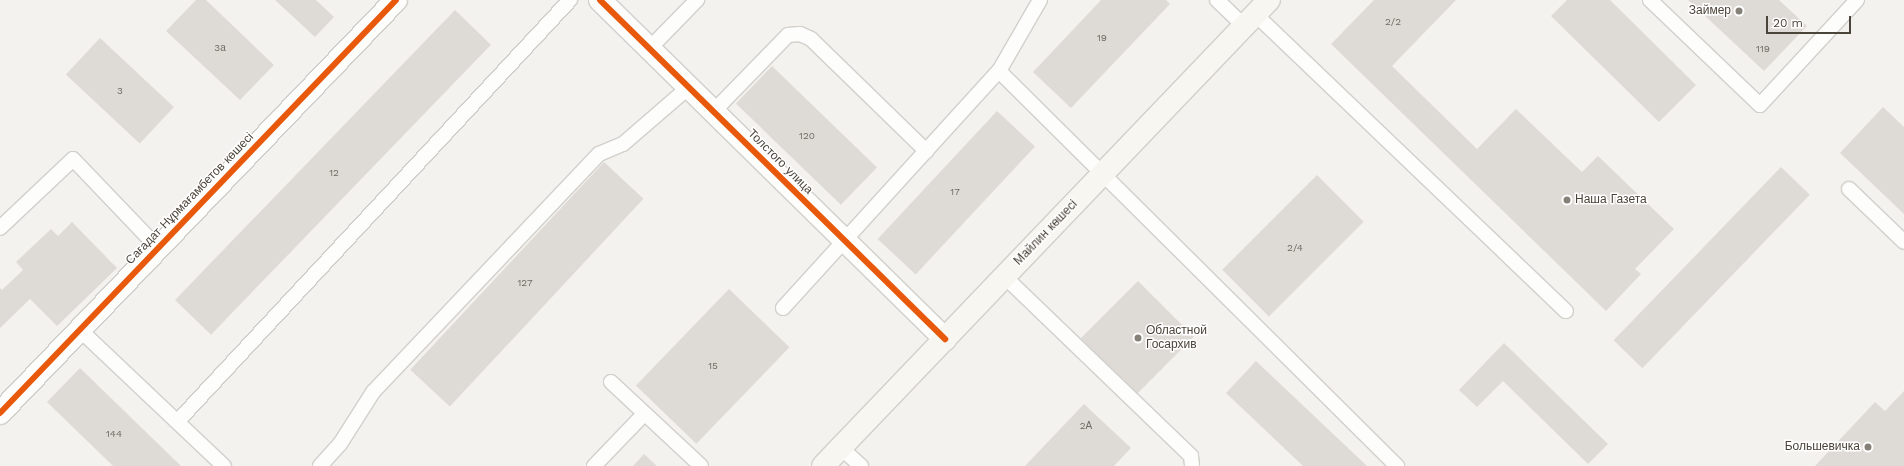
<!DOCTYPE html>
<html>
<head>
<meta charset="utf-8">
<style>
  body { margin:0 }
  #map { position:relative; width:1904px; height:466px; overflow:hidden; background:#f4f2ee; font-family:"Work Sans",sans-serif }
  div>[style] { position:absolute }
  .building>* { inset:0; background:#dedbd6; transform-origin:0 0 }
  .roads { filter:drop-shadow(1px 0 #d2d0cb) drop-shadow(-1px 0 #d2d0cb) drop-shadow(0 1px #d2d0cb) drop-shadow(0 -1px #d2d0cb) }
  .service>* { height:14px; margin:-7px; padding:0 7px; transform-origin:7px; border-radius:7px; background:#fdfdfc }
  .minor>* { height:22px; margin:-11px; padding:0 11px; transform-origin:11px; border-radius:11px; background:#fdfdfc }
  .secondary>* { height:22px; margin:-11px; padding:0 11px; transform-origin:11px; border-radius:11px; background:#f7f6f1 }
  .cycleway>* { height:6px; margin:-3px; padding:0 3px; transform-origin:3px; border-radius:3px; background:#e8590c }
  .dots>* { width:11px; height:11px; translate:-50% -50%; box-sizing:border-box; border:2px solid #fff; border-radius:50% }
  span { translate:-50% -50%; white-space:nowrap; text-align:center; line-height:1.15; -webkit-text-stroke:3px #fff; paint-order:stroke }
  .number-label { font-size:10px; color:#706a61 }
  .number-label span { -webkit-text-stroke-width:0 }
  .poi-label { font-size:12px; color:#4b4439 }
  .right { translate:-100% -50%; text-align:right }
  .left { translate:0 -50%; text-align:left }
  .street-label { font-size:12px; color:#4b4439 }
  .scale { position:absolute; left:1766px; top:16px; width:85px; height:18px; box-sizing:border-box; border:2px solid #4b4439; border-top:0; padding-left:5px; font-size:12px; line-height:14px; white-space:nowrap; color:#4b4439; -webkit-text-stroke:3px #fff; paint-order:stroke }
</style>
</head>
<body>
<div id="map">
  <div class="building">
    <i style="clip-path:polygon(196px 0,206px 0,274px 65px,240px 100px,166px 31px)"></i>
    <i style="clip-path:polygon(275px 0,316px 0,334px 17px,315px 37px)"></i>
    <i style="clip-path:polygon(1101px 0,1166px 0,1170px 4px,1071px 108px,1033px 72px)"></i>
    <i style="clip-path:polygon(1374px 0,1456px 0,1392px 66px,1477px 149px,1516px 109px,1582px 172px,1598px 156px,1674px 229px,1635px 269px,1641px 274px,1606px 311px,1331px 44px)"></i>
    <i style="clip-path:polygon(1567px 0,1610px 0,1696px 85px,1659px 122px,1551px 16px)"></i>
    <i style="clip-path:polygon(1688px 0,1779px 0,1807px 26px,1764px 71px)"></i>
    <i style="left:455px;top:10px;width:50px;height:403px;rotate:44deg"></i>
    <i style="left:100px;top:38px;width:101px;height:50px;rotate:43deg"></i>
    <i style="left:772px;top:66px;width:146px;height:52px;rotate:44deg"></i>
    <i style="clip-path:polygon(1883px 107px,1904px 127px,1904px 214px,1840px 153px)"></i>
    <i style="left:997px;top:111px;width:52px;height:175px;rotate:43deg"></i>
    <i style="left:604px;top:162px;width:54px;height:284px;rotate:43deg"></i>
    <i style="left:1781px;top:167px;width:40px;height:241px;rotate:44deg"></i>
    <i style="left:1317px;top:175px;width:66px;height:134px;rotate:45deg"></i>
    <i style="clip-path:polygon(72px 222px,117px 268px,57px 326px,30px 299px,0 328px,0 288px,2px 290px,23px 270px,16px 262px,51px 229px,58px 236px)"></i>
    <i style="left:1138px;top:281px;width:79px;height:81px;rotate:45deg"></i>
    <i style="left:729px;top:289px;width:84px;height:134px;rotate:44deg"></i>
    <i style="clip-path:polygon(1504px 343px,1608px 444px,1588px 464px,1503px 381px,1477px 407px,1459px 390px)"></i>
    <i style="clip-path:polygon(1256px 361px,1367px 466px,1303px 466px,1226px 393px)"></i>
    <i style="clip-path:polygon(80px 368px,181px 466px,113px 466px,47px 402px)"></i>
    <i style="clip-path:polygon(1904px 391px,1904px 466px,1815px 466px,1875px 402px,1885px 411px)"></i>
    <i style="clip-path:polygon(1084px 404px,1131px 448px,1114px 466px,1025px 466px)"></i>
    <i style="clip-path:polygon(644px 454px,657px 466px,633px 466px)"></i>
  </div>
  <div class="roads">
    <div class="service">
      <i style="left:1217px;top:0;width:37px;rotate:44deg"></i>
      <i style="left:1650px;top:0;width:152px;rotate:43.7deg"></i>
      <i style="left:1760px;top:105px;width:143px;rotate:-47.3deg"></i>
      <i style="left:1255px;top:14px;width:430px;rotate:43.7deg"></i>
      <i style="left:649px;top:49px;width:69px;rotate:-45.6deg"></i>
      <i style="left:999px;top:71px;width:561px;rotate:44.78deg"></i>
      <i style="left:713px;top:112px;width:107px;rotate:-45.8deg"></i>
      <i style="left:788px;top:35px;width:12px;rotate:-5deg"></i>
      <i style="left:800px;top:34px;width:12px;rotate:24deg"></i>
      <i style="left:811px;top:39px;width:161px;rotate:44.2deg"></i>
      <i style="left:1849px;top:189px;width:76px;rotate:43.9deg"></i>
      <i style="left:0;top:228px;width:100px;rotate:-43.4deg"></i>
      <i style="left:73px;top:159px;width:123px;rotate:46.3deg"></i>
      <i style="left:1005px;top:277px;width:258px;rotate:43.9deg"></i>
      <i style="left:1191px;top:456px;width:10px;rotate:84deg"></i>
      <i style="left:783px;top:308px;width:321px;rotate:-47.7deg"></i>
      <i style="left:999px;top:71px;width:82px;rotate:-60deg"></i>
      <i style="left:80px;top:330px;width:198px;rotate:43.4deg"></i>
      <i style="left:611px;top:382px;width:123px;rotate:43deg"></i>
      <i style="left:177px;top:422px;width:577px;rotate:-47.04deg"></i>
      <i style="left:841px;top:448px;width:27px;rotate:42deg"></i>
      <i style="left:320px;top:466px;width:30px;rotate:-48deg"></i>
      <i style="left:340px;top:444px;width:62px;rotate:-57.6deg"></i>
      <i style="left:373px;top:392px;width:328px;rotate:-46.5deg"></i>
      <i style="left:599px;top:154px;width:26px;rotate:-23deg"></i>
      <i style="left:623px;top:144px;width:87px;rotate:-40.8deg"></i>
      <i style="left:594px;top:466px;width:72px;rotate:-46.1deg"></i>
    </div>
    <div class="minor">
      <i style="left:600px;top:0;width:484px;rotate:44.5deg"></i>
      <i style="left:0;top:413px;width:572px;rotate:-46.2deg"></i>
    </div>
    <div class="secondary">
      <i style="left:823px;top:466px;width:645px;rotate:-46.26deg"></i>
    </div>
  </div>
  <div class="cycleway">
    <i style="left:600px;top:0;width:484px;rotate:44.5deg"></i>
    <i style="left:0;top:413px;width:572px;rotate:-46.2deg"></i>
  </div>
  <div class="dots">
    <i style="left:1739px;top:11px;background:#868178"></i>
    <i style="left:1567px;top:200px;background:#868178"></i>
    <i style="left:1138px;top:338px;background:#868178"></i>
    <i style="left:1868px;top:447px;background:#868178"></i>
  </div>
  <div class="number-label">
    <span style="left:1393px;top:22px">2/2</span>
    <span style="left:1102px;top:38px">19</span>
    <span style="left:220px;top:48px">3а</span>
    <span style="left:1763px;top:49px">119</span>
    <span style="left:120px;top:91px">3</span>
    <span style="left:807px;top:136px">120</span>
    <span style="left:334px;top:173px">12</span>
    <span style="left:955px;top:192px">17</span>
    <span style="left:1295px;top:248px">2/4</span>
    <span style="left:525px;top:283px">127</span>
    <span style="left:713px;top:366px">15</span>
    <span style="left:1086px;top:426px">2А</span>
    <span style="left:114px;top:434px">144</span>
  </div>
  <div class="poi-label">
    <span class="right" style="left:1731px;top:11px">Займер</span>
    <span class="left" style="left:1575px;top:200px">Наша Газета</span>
    <span class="left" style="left:1146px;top:338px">Областной<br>Госархив</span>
    <span class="right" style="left:1860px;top:447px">Большевичка</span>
  </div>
  <div class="street-label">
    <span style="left:780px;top:162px;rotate:45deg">Толстого улица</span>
    <span style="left:190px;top:199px;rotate:-46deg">Сағадат Нұрмағамбетов көшесі</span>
    <span style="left:1046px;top:233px;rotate:-46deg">Майлин көшесі</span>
  </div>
  <div class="scale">20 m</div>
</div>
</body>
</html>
